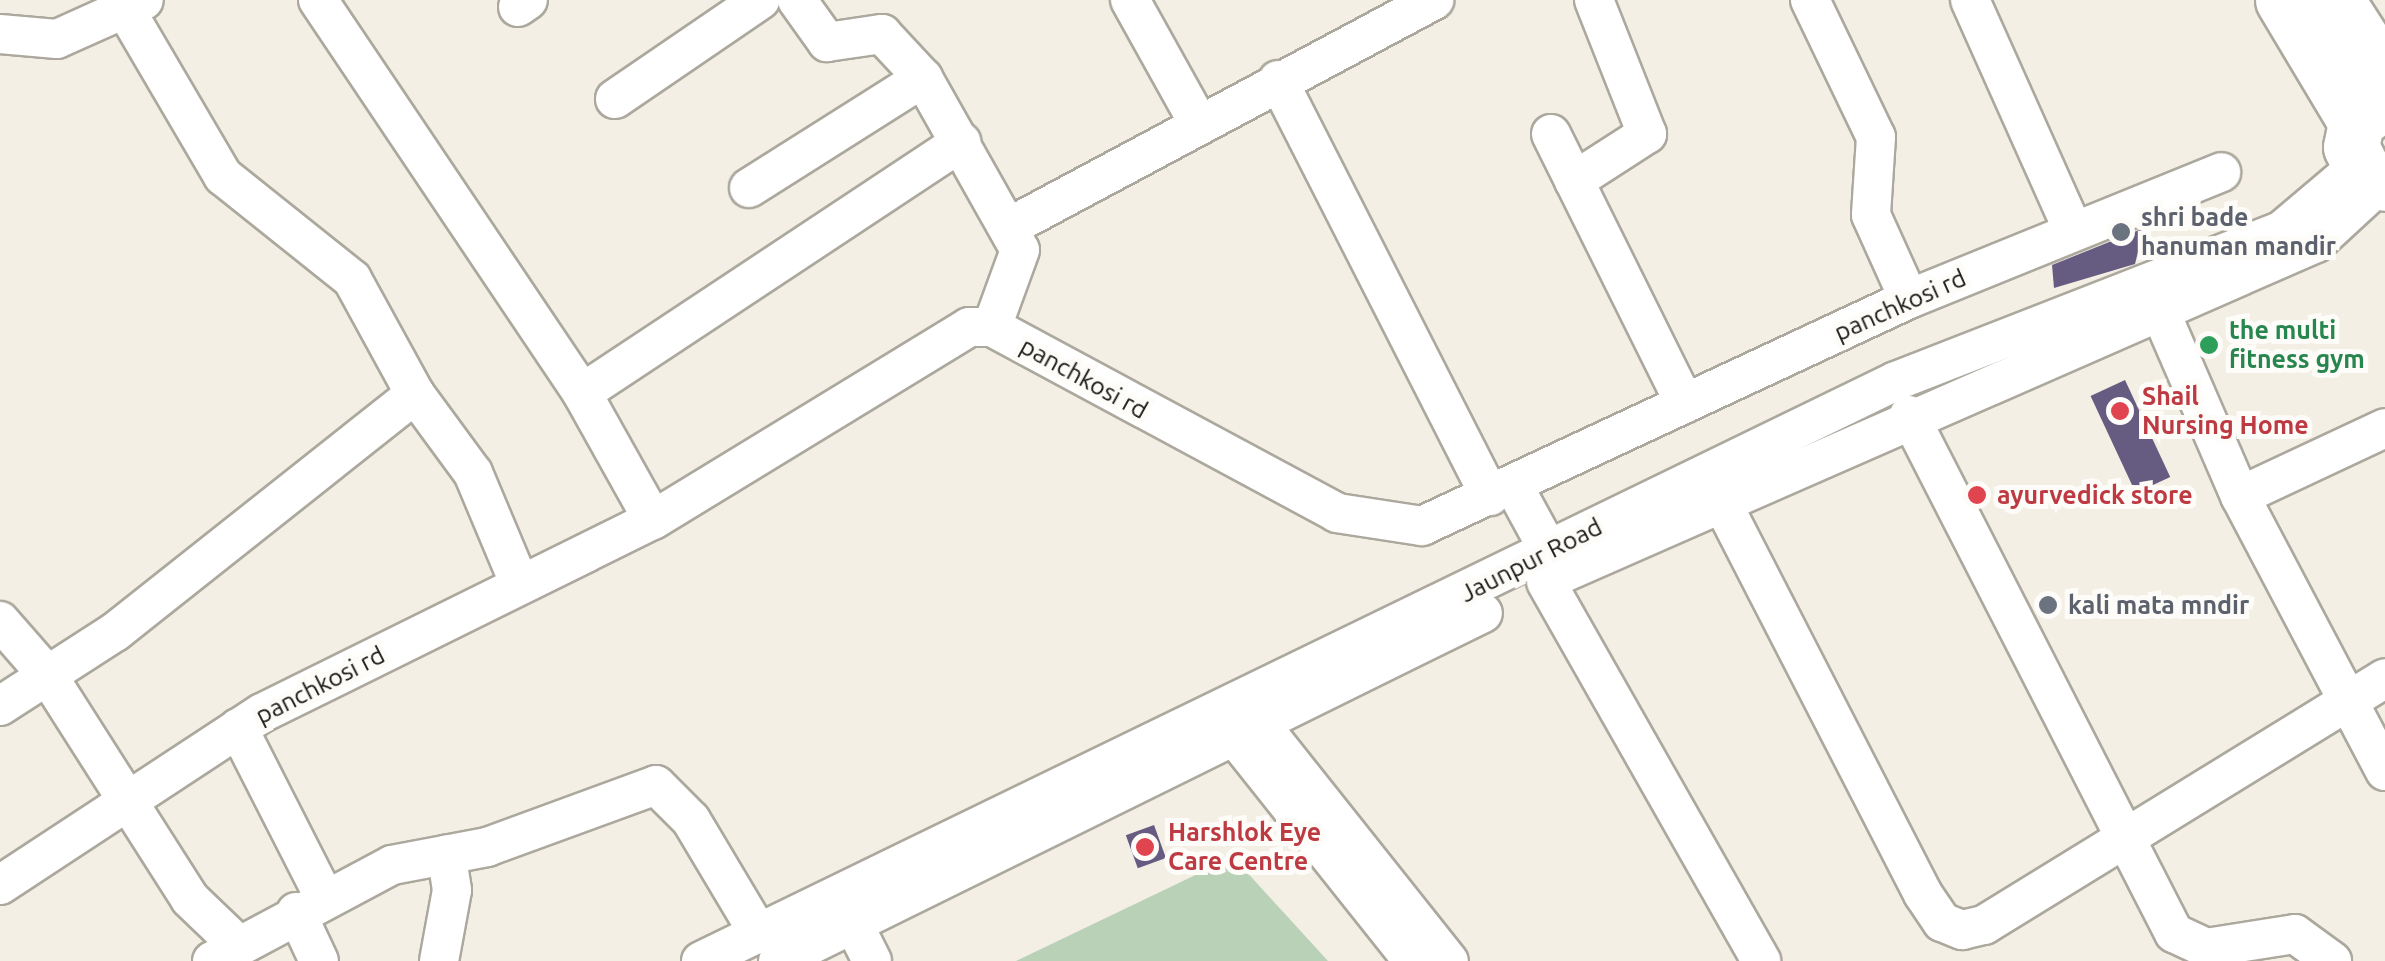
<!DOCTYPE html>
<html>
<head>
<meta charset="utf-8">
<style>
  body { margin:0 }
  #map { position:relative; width:2385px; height:961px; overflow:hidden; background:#f4efe4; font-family:Ubuntu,sans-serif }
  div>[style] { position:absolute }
  .green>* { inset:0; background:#b9d1b7 }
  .building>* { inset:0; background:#665c82; transform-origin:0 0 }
  .roads { filter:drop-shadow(2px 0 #aca89d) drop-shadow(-2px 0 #aca89d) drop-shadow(0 2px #aca89d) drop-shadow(0 -2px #aca89d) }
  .minor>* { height:38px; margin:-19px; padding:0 19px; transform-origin:19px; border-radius:19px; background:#fff }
  .highway>* { height:55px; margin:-27.5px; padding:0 27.5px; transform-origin:27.5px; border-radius:27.5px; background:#fff }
  .dots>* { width:28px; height:28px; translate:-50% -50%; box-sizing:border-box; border:5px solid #fefcf8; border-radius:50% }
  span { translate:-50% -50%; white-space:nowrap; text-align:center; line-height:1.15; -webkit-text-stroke:10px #fefcf8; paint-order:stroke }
  .worship-label { font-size:25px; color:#5b616d; font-weight:700 }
  .left { translate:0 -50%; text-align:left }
  .street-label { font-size:25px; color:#181713 }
  .leisure-label { font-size:25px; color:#27864d; font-weight:700 }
  .health-label { font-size:25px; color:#be3a42; font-weight:700 }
</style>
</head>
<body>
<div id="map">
  <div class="green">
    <i style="clip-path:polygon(1233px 857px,1328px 961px,1016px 961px)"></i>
  </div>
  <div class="building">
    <i style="clip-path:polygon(2144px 228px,2135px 264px,2054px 288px,2052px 265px)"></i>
    <i style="left:2125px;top:380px;width:107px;height:38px;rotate:65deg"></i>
    <i style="left:1154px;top:825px;width:35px;height:30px;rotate:70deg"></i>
  </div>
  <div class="roads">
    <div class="minor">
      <i style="left:318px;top:0;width:473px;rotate:56.1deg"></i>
      <i style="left:582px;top:393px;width:145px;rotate:60.8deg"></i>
      <i style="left:797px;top:0;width:52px;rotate:54.5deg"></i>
      <i style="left:827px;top:42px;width:56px;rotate:-8.3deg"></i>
      <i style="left:882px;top:34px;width:60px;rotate:47deg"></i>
      <i style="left:923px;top:78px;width:197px;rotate:60.6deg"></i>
      <i style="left:1020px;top:250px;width:82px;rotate:110deg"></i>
      <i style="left:1130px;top:0;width:142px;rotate:60.9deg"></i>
      <i style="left:1810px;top:0;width:152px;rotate:64.3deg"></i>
      <i style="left:1876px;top:137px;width:78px;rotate:93.7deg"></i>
      <i style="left:1871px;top:215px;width:92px;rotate:65.7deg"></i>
      <i style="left:1970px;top:0;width:252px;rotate:65.9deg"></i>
      <i style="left:518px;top:7px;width:12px;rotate:-35deg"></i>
      <i style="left:128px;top:14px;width:188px;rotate:59.6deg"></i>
      <i style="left:223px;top:176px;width:165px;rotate:38.6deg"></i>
      <i style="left:352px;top:279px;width:131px;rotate:61.3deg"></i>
      <i style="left:415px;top:394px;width:98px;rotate:53.7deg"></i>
      <i style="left:473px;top:473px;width:121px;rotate:67.2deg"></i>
      <i style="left:0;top:34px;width:57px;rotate:5deg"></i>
      <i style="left:57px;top:39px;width:95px;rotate:-24.1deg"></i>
      <i style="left:1278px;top:80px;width:467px;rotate:63deg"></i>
      <i style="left:615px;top:99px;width:176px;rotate:-34.3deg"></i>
      <i style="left:1551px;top:134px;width:301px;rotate:63.6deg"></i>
      <i style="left:1574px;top:181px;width:87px;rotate:-32.8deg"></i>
      <i style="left:1647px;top:134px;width:144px;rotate:-111.6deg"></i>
      <i style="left:749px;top:188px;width:206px;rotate:-32.3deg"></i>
      <i style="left:1011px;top:226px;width:480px;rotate:-28.1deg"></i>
      <i style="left:2150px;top:288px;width:227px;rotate:66.6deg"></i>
      <i style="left:2240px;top:496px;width:311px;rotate:62.2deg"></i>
      <i style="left:582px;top:393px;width:455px;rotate:-33.5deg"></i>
      <i style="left:1909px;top:415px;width:582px;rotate:62.91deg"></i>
      <i style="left:2174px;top:933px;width:35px;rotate:25deg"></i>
      <i style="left:2206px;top:948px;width:90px;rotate:-8.9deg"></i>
      <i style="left:2295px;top:934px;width:46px;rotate:36.1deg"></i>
      <i style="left:1513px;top:485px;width:75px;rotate:61.4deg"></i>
      <i style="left:2240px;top:496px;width:160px;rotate:-25.1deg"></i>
      <i style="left:1720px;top:499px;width:444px;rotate:62.8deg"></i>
      <i style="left:1923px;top:894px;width:34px;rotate:56deg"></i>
      <i style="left:1942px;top:922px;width:22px;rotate:22deg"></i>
      <i style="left:1962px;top:930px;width:23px;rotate:-13deg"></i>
      <i style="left:1984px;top:925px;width:471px;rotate:-31.6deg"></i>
      <i style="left:1563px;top:573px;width:822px;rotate:-23.67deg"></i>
      <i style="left:2316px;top:243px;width:90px;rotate:-42.7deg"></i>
      <i style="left:1546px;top:582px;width:436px;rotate:60.4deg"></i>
      <i style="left:0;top:621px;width:73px;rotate:48.9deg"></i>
      <i style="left:48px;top:676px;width:264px;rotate:57.5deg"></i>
      <i style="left:190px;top:899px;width:68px;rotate:43.8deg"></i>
      <i style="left:0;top:706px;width:137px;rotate:-32.8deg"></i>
      <i style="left:115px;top:632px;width:383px;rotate:-38.4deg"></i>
      <i style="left:1249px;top:710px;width:321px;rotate:51.5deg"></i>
      <i style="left:1222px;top:721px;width:307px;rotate:51.5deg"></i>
      <i style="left:238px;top:728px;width:190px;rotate:63deg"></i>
      <i style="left:0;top:885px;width:313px;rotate:-33.3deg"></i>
      <i style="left:262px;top:713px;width:436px;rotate:-26.3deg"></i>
      <i style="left:653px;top:520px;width:370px;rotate:-31.4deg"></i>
      <i style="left:969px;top:327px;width:23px"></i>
      <i style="left:992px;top:327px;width:392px;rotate:28.3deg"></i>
      <i style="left:1337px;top:513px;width:86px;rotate:8.7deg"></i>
      <i style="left:1422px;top:526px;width:537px;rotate:-24.99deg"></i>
      <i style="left:1909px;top:299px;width:337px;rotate:-22.1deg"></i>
      <i style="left:842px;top:901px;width:67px;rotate:63.4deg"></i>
      <i style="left:296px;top:912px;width:54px;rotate:64.9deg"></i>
      <i style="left:212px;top:961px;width:204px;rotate:-28.1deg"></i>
      <i style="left:392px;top:865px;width:97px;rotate:-10.7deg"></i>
      <i style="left:487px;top:847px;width:180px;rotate:-20.1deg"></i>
      <i style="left:656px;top:785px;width:49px;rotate:45deg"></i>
      <i style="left:691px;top:820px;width:133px;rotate:59.2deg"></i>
      <i style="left:439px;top:961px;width:72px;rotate:-79.6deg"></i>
      <i style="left:452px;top:890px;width:36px;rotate:-99deg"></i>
      <i style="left:701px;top:961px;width:1328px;rotate:-25.89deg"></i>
      <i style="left:1896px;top:381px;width:413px;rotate:-21.3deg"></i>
      <i style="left:2281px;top:231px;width:101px;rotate:-40.2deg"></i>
      <i style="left:778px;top:961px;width:786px;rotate:-26.27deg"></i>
    </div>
    <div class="highway">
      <i style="left:2283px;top:0;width:142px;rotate:59.1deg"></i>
      <i style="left:2336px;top:0;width:90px;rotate:57.2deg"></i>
      <i style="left:2382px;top:103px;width:32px;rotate:144deg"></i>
      <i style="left:2356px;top:122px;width:25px;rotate:101deg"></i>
      <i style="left:2351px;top:147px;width:29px;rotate:63deg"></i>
      <i style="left:2364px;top:173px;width:23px;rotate:25deg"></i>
    </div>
  </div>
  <div class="dots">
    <i style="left:2121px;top:232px;background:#6b7280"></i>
    <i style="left:2209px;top:345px;background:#2e9e5b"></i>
    <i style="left:2120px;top:411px;background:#e0444e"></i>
    <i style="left:1977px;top:495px;background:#e0444e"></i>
    <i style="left:2048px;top:605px;background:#6b7280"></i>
    <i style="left:1145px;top:847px;background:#e0444e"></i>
  </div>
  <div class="worship-label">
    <span class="left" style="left:2141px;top:232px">shri bade<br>hanuman mandir</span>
    <span class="left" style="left:2068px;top:605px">kali mata mndir</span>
  </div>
  <div class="street-label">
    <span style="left:1900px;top:305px;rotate:-24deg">panchkosi rd</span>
    <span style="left:1084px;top:378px;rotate:29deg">panchkosi rd</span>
    <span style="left:1531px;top:560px;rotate:-27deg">Jaunpur Road</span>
    <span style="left:320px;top:685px;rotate:-27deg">panchkosi rd</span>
  </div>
  <div class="leisure-label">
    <span class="left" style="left:2229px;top:345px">the multi<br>fitness gym</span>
  </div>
  <div class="health-label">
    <span class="left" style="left:2142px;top:411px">Shail<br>Nursing Home</span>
    <span class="left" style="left:1997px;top:495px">ayurvedick store</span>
    <span class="left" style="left:1168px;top:847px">Harshlok Eye<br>Care Centre</span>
  </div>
</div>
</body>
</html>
